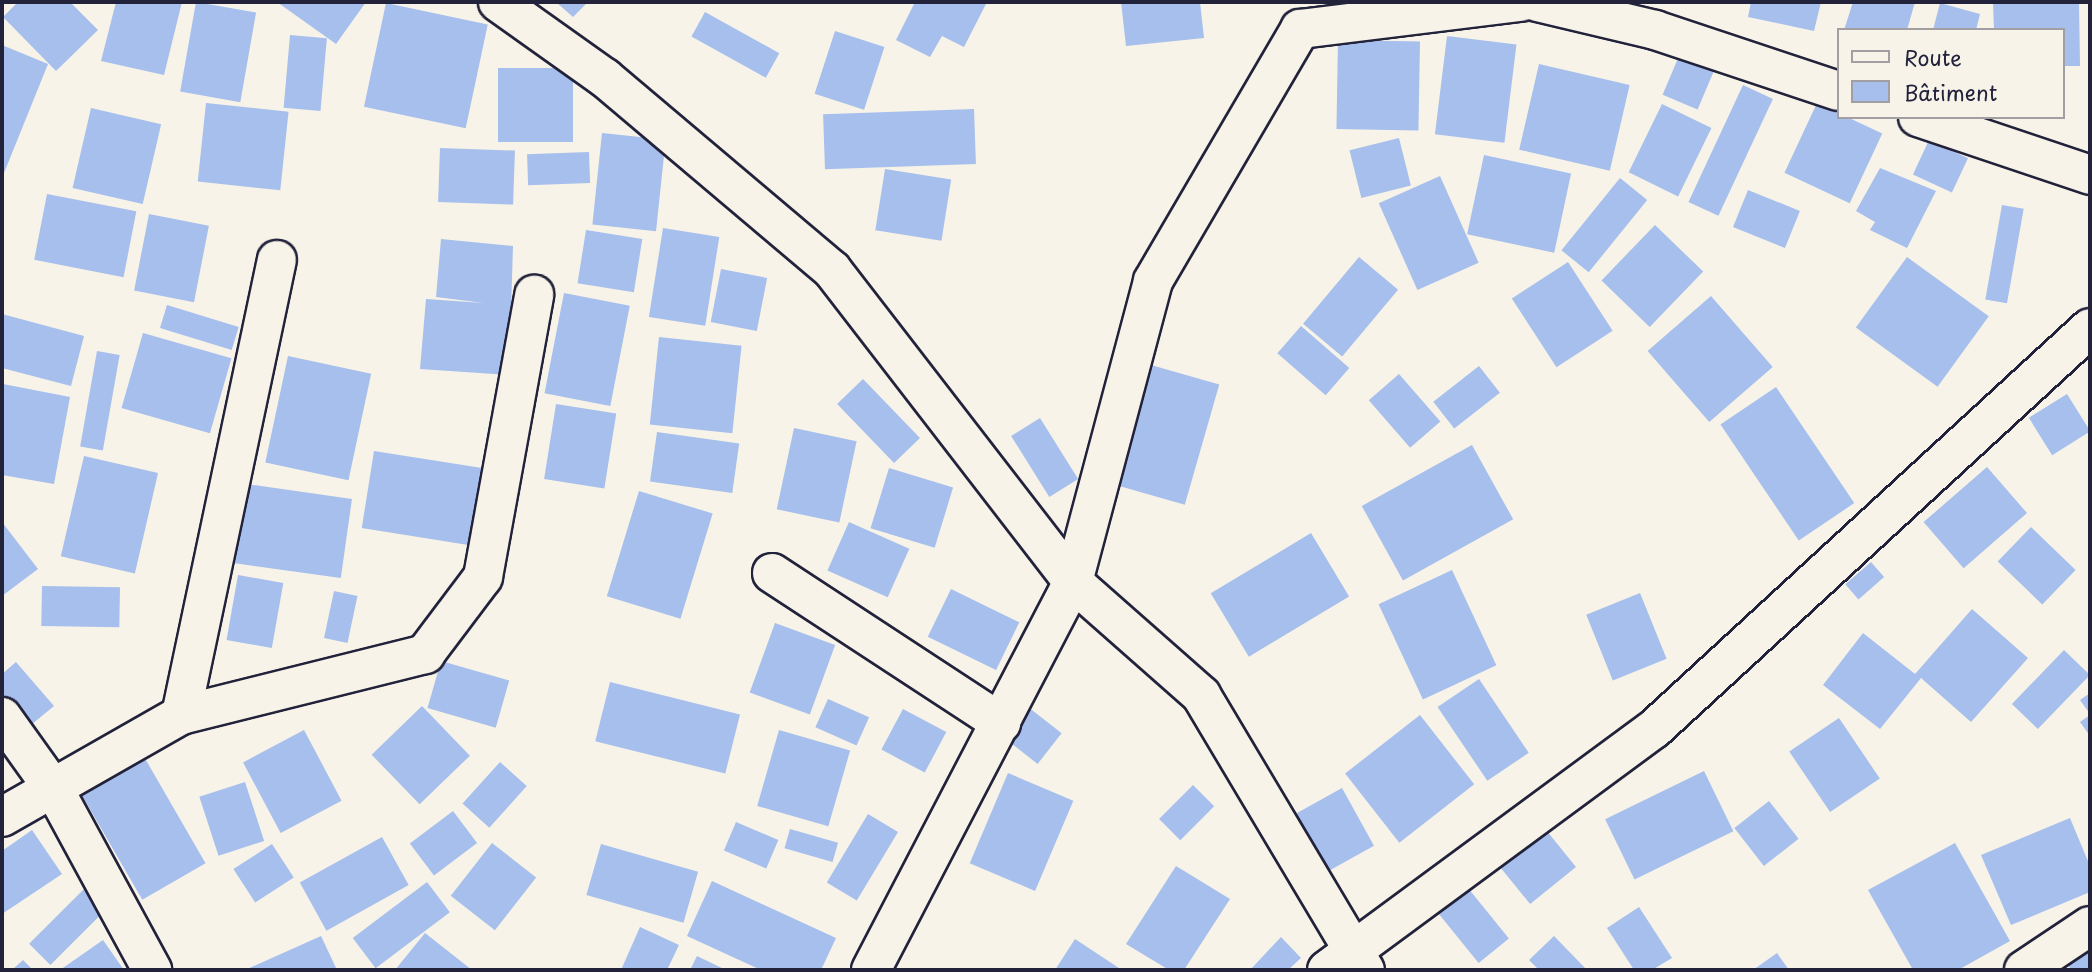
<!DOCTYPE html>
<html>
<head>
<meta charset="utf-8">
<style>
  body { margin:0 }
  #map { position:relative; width:2092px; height:972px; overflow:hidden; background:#f7f3e8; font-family:"Playpen Sans",sans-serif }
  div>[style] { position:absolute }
  .building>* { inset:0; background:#a6bfec; transform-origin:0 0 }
  .roads { filter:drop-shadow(2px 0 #22223b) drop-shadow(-2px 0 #22223b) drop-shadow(0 2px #22223b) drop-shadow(0 -2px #22223b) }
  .minor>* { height:38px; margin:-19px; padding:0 19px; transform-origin:19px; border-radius:19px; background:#f7f3e8 }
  span { translate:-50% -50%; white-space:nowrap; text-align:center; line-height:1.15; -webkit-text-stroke:7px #f7f3e8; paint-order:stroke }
  .frame { position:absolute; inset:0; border:4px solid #22223b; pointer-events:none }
  .legend { position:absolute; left:1837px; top:28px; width:228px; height:91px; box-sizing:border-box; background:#f7f3e8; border:2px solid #a29fa3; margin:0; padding:9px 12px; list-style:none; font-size:21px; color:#22223b }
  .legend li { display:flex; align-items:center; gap:14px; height:35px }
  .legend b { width:35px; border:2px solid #a29fa3 }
</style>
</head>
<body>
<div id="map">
  <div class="building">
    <i style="clip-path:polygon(18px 2px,70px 2px,98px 30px,56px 71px,3px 17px)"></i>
    <i style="clip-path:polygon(116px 2px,182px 2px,164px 75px,101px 61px)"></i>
    <i style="left:196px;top:2px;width:61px;height:91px;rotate:10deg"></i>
    <i style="clip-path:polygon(277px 2px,366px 2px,336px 44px)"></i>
    <i style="clip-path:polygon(556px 2px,588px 2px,573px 17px)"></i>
    <i style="clip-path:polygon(915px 2px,987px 2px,964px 47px,942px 36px,930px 57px,896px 40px)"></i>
    <i style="clip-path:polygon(1121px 2px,1200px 2px,1204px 38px,1126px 46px)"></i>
    <i style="clip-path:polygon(1751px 2px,1821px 2px,1814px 31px,1748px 17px)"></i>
    <i style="clip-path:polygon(1853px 2px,1915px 2px,1907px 30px,1844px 30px)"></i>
    <i style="clip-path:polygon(1993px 2px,2079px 2px,2080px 66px,2062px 66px,2062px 30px,1994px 30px)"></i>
    <i style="left:386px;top:3px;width:104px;height:106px;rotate:12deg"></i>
    <i style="clip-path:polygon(1940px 3px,1980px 14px,1976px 30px,1933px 30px)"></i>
    <i style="left:705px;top:12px;width:85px;height:28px;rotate:29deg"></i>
    <i style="left:835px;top:31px;width:52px;height:66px;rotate:18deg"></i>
    <i style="left:290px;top:35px;width:37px;height:73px;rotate:5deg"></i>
    <i style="left:1447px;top:36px;width:70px;height:99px;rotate:7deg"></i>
    <i style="left:1338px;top:40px;width:82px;height:89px;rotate:1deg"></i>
    <i style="clip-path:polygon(2px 45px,48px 64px,4px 173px,2px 172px)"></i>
    <i style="left:1679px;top:56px;width:38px;height:42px;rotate:23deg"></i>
    <i style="left:1539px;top:64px;width:93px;height:88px;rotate:13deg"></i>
    <i style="left:573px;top:68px;width:74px;height:75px;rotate:90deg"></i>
    <i style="left:1743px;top:85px;width:33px;height:129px;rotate:25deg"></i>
    <i style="left:206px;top:103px;width:83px;height:79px;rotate:6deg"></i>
    <i style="left:1817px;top:103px;width:72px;height:77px;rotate:25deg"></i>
    <i style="left:1662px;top:104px;width:55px;height:76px;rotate:26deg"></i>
    <i style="left:91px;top:108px;width:72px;height:82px;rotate:13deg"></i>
    <i style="left:974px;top:109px;width:55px;height:151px;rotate:88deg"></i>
    <i style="left:602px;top:133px;width:64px;height:92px;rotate:6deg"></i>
    <i style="left:1399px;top:138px;width:49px;height:51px;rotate:76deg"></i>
    <i style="left:1929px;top:140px;width:43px;height:38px;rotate:25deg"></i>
    <i style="left:440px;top:148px;width:75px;height:54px;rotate:2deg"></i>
    <i style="left:589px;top:152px;width:31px;height:62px;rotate:88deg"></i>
    <i style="left:1484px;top:155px;width:89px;height:81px;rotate:12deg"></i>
    <i style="clip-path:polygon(1880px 168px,1936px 191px,1907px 248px,1870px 230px,1875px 222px,1856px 211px)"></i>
    <i style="left:885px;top:169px;width:67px;height:62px;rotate:9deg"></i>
    <i style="left:1440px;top:176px;width:95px;height:67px;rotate:66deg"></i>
    <i style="left:1620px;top:178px;width:35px;height:93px;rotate:39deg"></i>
    <i style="left:1748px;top:190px;width:56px;height:40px;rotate:22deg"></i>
    <i style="left:47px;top:194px;width:91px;height:67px;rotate:11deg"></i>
    <i style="left:2002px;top:205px;width:22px;height:96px;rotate:10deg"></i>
    <i style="left:149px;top:214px;width:61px;height:78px;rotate:11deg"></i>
    <i style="left:1655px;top:225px;width:67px;height:77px;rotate:44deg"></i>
    <i style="left:663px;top:228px;width:57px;height:90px;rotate:9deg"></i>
    <i style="left:586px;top:230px;width:57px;height:54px;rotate:9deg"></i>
    <i style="clip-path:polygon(441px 239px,513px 246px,509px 375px,420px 369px,426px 299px,484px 303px,436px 297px)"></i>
    <i style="left:1359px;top:257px;width:51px;height:87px;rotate:40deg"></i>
    <i style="left:1907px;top:257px;width:101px;height:87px;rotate:36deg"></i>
    <i style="left:1568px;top:262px;width:82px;height:67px;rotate:57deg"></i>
    <i style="left:721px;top:269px;width:47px;height:54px;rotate:11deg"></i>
    <i style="left:564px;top:293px;width:67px;height:102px;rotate:11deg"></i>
    <i style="left:1711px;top:296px;width:94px;height:84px;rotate:49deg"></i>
    <i style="left:167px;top:305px;width:75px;height:24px;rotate:17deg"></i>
    <i style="clip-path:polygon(2px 314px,84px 336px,71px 386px,2px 368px)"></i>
    <i style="left:1301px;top:326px;width:64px;height:36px;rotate:41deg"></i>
    <i style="left:143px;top:333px;width:92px;height:78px;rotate:16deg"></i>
    <i style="left:659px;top:337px;width:83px;height:88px;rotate:6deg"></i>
    <i style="left:97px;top:351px;width:23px;height:97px;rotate:10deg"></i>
    <i style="left:288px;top:356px;width:85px;height:109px;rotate:12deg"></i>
    <i style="left:1151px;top:365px;width:71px;height:125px;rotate:16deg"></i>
    <i style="left:1479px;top:366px;width:34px;height:58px;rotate:52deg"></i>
    <i style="left:1399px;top:374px;width:63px;height:40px;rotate:49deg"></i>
    <i style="left:863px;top:379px;width:82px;height:36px;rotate:46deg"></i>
    <i style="clip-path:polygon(3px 384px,70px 397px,54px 484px,2px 475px)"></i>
    <i style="left:1776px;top:387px;width:140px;height:67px;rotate:56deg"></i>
    <i style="left:2067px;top:394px;width:44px;height:45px;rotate:58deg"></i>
    <i style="left:556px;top:404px;width:61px;height:76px;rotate:9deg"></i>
    <i style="left:1040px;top:418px;width:72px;height:34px;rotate:58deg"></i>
    <i style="left:794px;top:428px;width:64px;height:83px;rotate:12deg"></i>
    <i style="left:657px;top:432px;width:83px;height:50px;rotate:8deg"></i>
    <i style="left:1472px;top:445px;width:85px;height:126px;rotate:61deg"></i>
    <i style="left:374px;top:451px;width:111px;height:78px;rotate:9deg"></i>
    <i style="left:84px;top:456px;width:76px;height:103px;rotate:13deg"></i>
    <i style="left:1987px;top:467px;width:61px;height:84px;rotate:49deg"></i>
    <i style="left:889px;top:468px;width:67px;height:63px;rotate:17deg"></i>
    <i style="left:246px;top:484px;width:107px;height:80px;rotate:8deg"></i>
    <i style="left:639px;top:491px;width:77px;height:110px;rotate:17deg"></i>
    <i style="clip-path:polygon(2px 522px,38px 569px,2px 596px)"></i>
    <i style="left:849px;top:522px;width:66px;height:53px;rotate:24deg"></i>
    <i style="left:2031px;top:527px;width:62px;height:48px;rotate:44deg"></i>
    <i style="left:1311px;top:533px;width:74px;height:117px;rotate:59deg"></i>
    <i style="left:1871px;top:562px;width:20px;height:34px;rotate:49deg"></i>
    <i style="left:1452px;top:570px;width:105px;height:81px;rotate:65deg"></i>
    <i style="left:238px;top:575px;width:46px;height:66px;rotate:10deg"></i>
    <i style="left:42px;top:586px;width:78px;height:40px;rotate:1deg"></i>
    <i style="left:951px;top:589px;width:76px;height:53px;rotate:26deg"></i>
    <i style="left:334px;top:591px;width:24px;height:48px;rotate:12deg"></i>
    <i style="left:1640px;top:593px;width:71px;height:58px;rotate:68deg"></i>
    <i style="clip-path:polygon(1972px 609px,2028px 658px,1971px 722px,1921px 678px,1880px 729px,1823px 685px,1863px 633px,1915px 674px)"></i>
    <i style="left:775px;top:623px;width:64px;height:74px;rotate:20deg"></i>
    <i style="left:2064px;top:650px;width:36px;height:75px;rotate:44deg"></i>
    <i style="left:441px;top:661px;width:71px;height:49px;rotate:16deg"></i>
    <i style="clip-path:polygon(16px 662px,54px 706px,26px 729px,2px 701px,2px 674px)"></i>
    <i style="left:1479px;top:679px;width:89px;height:50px;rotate:56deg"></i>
    <i style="left:610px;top:682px;width:134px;height:61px;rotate:14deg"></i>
    <i style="clip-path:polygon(2090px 693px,2090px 714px,2080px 700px)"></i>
    <i style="left:828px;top:699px;width:45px;height:31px;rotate:24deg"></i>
    <i style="left:1023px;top:703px;width:49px;height:39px;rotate:38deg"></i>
    <i style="left:422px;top:706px;width:69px;height:70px;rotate:46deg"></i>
    <i style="left:903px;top:709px;width:49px;height:46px;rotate:28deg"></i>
    <i style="left:1420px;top:715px;width:88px;height:95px;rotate:52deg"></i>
    <i style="clip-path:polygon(2090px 715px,2090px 736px,2080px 722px)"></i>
    <i style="left:1839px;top:718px;width:73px;height:60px;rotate:56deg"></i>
    <i style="left:304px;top:730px;width:80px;height:69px;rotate:62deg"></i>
    <i style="left:779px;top:730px;width:74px;height:79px;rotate:16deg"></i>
    <i style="left:143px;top:755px;width:125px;height:73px;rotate:60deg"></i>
    <i style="left:500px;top:762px;width:36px;height:56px;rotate:42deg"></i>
    <i style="left:1704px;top:771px;width:67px;height:110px;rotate:64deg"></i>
    <i style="left:1008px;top:773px;width:71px;height:98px;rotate:23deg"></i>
    <i style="left:245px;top:782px;width:62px;height:48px;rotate:72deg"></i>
    <i style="left:1193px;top:785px;width:30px;height:48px;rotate:45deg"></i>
    <i style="left:1342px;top:788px;width:66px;height:55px;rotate:61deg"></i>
    <i style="left:1769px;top:801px;width:48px;height:44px;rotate:52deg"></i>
    <i style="left:453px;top:811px;width:40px;height:54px;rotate:53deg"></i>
    <i style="left:868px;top:814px;width:35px;height:80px;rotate:31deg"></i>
    <i style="clip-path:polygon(2070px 818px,2090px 866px,2090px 892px,2011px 925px,1981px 855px)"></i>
    <i style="left:736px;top:822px;width:46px;height:31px;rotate:23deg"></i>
    <i style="left:1542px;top:825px;width:54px;height:59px;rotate:51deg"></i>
    <i style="left:790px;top:829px;width:50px;height:20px;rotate:16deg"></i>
    <i style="clip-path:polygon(32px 830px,62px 874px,2px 914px,2px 851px)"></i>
    <i style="left:382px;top:837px;width:55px;height:94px;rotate:61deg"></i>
    <i style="left:492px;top:843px;width:56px;height:67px;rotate:38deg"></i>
    <i style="clip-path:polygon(1955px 843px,2010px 941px,1958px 970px,1913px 970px,1868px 890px)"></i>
    <i style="left:272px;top:844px;width:40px;height:46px;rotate:57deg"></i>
    <i style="left:601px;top:844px;width:101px;height:53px;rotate:16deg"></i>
    <i style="clip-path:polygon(1176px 866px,1230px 899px,1184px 970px,1169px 970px,1126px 944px)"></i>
    <i style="clip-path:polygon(712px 881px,836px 938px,821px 970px,761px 970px,687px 936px)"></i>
    <i style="left:427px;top:882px;width:38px;height:93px;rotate:53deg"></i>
    <i style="left:85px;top:888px;width:30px;height:79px;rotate:45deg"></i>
    <i style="left:1468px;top:888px;width:65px;height:39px;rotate:51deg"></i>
    <i style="clip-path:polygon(1639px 907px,1672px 958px,1652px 970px,1634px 970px,1607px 928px)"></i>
    <i style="clip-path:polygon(640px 927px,679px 945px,667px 970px,621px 970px)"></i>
    <i style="clip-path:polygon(425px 933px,472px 970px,395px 970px)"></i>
    <i style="clip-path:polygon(321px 936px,337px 970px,245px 970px)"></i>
    <i style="clip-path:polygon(1554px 936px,1587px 970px,1539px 970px,1529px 960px)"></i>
    <i style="clip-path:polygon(2090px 936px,2090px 970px,2071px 970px,2061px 953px)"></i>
    <i style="clip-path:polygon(1281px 937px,1301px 958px,1288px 970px,1250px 970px)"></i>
    <i style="clip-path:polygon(1075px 939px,1122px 970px,1055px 970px)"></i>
    <i style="clip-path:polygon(103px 940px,124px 970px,60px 970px)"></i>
    <i style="clip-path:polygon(1777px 953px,1789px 970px,1753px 970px)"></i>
    <i style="clip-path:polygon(697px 956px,726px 970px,690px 970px)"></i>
    <i style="clip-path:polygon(23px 960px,33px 970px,12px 970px)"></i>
  </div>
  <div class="roads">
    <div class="minor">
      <i style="left:498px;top:2px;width:131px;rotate:35.4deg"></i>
      <i style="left:605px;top:78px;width:297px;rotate:40.2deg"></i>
      <i style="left:832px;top:270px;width:394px;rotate:52.3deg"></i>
      <i style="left:1073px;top:582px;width:171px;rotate:41.4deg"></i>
      <i style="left:1201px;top:695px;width:320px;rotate:59.2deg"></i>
      <i style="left:1537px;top:2px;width:121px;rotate:13.3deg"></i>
      <i style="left:1655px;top:30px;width:193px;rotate:18.4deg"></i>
      <i style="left:1918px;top:117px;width:182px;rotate:18.6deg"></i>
      <i style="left:772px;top:573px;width:274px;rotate:33.2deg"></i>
      <i style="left:181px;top:715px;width:465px;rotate:-78.1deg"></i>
      <i style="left:2px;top:717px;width:91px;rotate:54.4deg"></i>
      <i style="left:55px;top:791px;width:204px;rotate:61.5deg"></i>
      <i style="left:2px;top:817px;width:206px;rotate:-29.7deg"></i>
      <i style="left:181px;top:715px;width:252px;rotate:-14deg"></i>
      <i style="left:425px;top:654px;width:96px;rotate:-53deg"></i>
      <i style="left:483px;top:577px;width:287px;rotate:-79.7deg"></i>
      <i style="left:871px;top:970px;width:437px;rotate:-62.5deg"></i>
      <i style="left:1073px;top:582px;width:311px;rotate:-75.1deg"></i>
      <i style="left:1153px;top:281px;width:292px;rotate:-59.7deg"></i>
      <i style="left:1300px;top:29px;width:223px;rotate:-7deg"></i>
      <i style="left:1327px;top:970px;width:406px;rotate:-36.4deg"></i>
      <i style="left:1654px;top:729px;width:592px;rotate:-42.61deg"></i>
      <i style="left:2024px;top:970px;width:79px;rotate:-33.7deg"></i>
    </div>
  </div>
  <div class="frame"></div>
  <ul class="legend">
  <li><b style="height:9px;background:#f7f3e8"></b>Route</li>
  <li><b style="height:19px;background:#a6bfec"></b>Bâtiment</li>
  </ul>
</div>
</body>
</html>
